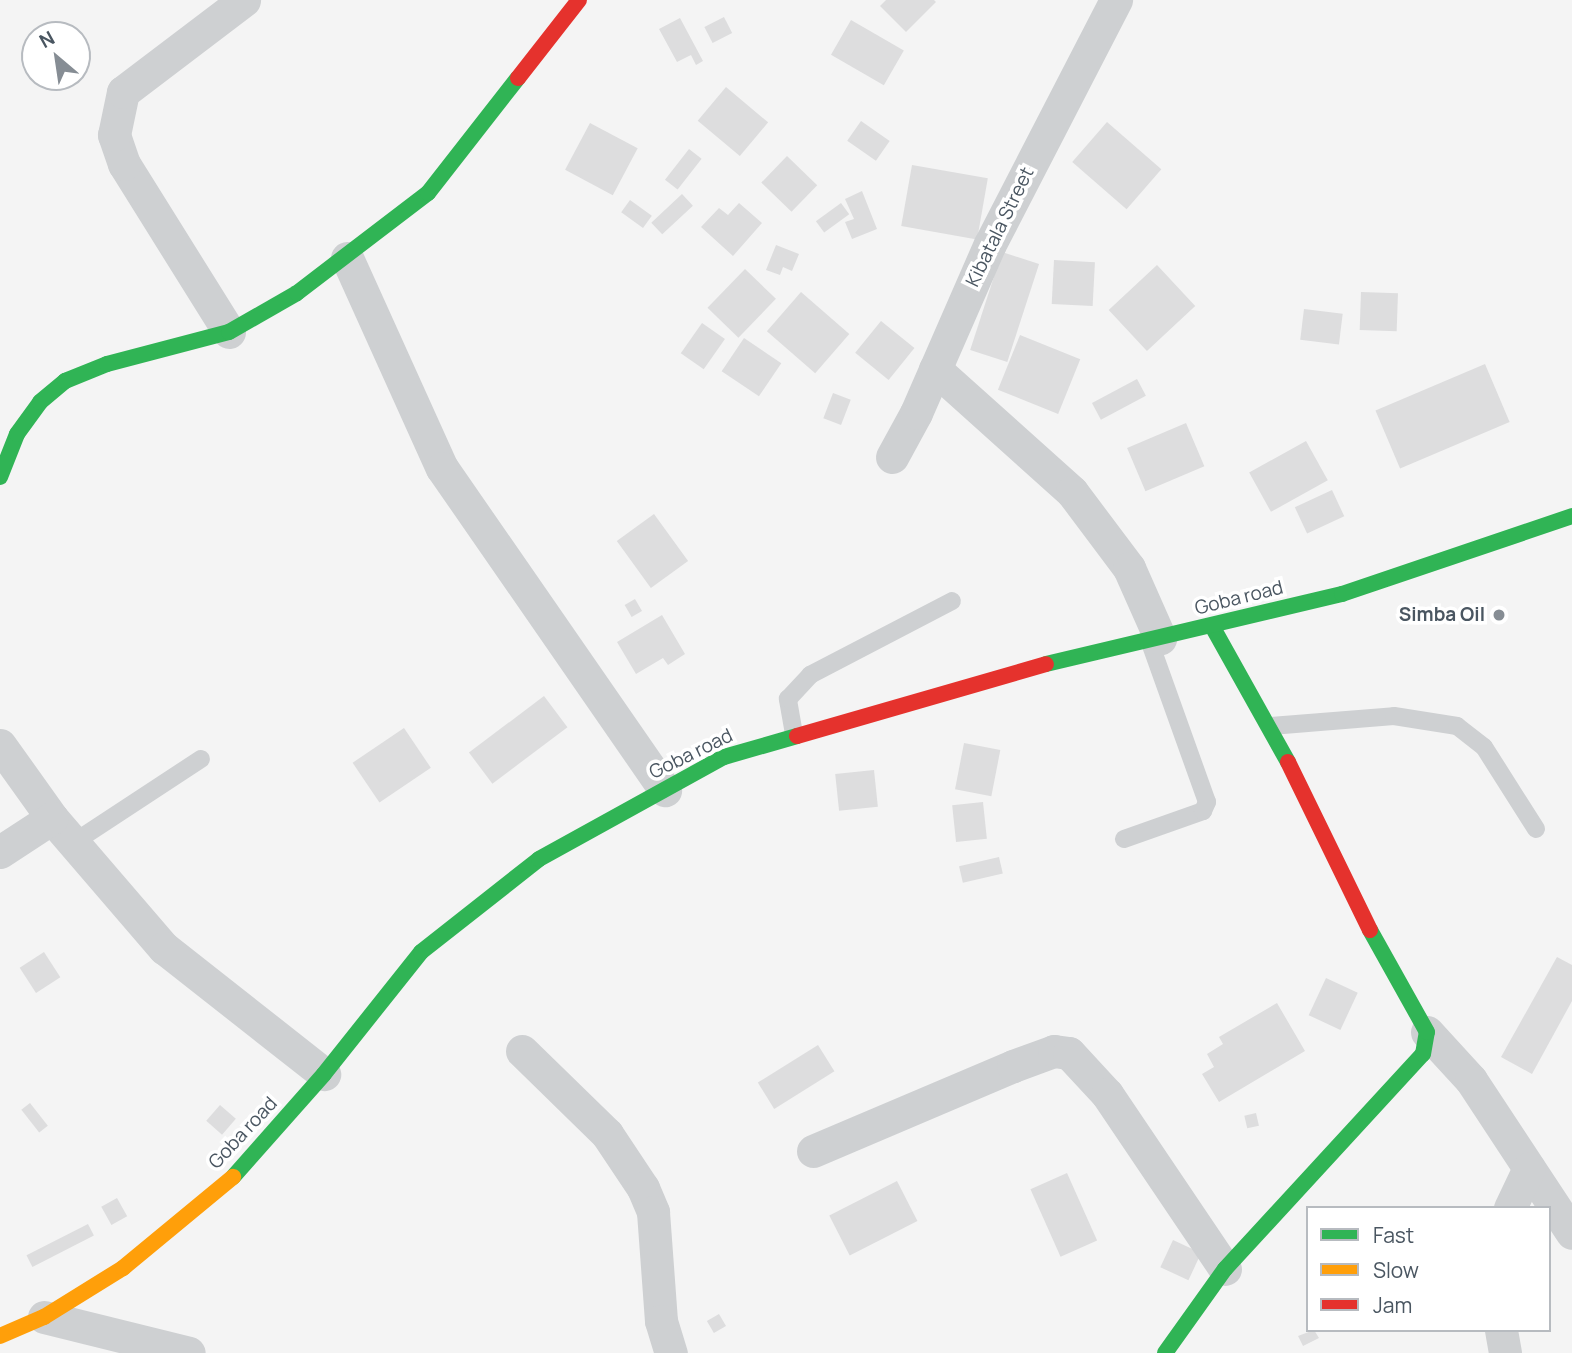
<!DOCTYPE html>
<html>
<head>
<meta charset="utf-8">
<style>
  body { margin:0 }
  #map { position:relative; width:1572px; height:1353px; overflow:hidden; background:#f4f4f4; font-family:Manrope,sans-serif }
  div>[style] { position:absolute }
  .building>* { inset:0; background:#ddddde; transform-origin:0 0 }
  .lane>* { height:18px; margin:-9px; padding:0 9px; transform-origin:9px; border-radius:9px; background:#ced0d2 }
  .street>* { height:33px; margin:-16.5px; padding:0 16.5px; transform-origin:16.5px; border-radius:16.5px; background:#ced0d2 }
  .fast>* { height:16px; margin:-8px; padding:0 8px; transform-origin:8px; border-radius:8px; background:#30b455 }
  .slow>* { height:16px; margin:-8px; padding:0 8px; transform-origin:8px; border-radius:8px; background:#ff9f0a }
  .jam>* { height:16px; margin:-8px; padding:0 8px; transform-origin:8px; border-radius:8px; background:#e5322d }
  .dots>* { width:19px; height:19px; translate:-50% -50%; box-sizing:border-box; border:4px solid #fff; border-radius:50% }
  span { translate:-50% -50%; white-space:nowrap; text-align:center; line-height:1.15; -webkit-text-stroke:7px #fff; paint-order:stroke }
  .street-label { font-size:19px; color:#4a5661 }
  .poi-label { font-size:19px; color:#4a5661; font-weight:700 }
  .right { translate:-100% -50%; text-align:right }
  .legend { position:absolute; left:1306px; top:1206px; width:245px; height:126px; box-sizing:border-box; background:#fff; border:2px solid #b7bbc0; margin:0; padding:9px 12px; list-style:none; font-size:21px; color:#4a5661 }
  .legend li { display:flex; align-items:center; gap:14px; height:35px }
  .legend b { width:35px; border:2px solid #b7bbc0 }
  .north { position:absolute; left:21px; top:21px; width:70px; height:70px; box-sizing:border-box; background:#fff; border:2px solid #b7bbc0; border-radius:50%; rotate:331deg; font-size:19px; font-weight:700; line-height:28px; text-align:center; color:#4a5661 }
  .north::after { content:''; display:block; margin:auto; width:24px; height:32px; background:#868d94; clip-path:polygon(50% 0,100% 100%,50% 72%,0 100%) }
</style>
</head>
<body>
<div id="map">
  <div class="building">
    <i style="clip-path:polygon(886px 0,934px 0,936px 2px,906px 32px,880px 6px)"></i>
    <i style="left:724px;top:17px;width:18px;height:22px;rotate:63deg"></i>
    <i style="clip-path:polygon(680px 18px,703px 61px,696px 65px,691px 55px,677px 62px,659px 29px)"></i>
    <i style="left:851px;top:20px;width:61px;height:40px;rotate:30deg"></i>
    <i style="left:726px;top:87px;width:55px;height:44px;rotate:40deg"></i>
    <i style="left:861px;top:121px;width:35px;height:24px;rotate:35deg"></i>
    <i style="left:1107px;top:122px;width:72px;height:53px;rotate:41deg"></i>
    <i style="left:590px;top:123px;width:54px;height:53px;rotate:28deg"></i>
    <i style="left:689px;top:149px;width:16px;height:39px;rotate:38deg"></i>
    <i style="left:787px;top:156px;width:42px;height:37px;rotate:44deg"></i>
    <i style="left:912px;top:165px;width:77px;height:62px;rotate:10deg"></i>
    <i style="clip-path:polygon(862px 191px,877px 229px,852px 239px,845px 222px,854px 219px,845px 199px)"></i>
    <i style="left:682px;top:194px;width:16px;height:42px;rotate:47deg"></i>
    <i style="left:630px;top:200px;width:27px;height:15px;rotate:36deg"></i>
    <i style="clip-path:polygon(739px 203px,762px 223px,733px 256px,701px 227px,719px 208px,728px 215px)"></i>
    <i style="left:841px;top:203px;width:14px;height:31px;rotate:54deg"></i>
    <i style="clip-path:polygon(776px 245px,799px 254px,792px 271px,783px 267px,780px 275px,766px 270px)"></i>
    <i style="left:1002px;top:252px;width:39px;height:103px;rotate:18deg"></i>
    <i style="left:1054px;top:260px;width:41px;height:44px;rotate:3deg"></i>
    <i style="left:1157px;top:265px;width:56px;height:66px;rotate:47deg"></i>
    <i style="left:745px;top:269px;width:43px;height:54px;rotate:44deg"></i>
    <i style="left:801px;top:292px;width:64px;height:52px;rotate:41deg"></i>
    <i style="left:1361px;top:292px;width:37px;height:38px;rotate:2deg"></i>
    <i style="left:1304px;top:309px;width:39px;height:31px;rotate:7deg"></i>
    <i style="left:881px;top:321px;width:43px;height:41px;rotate:39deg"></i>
    <i style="left:702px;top:323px;width:28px;height:37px;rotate:35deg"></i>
    <i style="left:1020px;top:335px;width:65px;height:59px;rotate:22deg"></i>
    <i style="left:744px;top:338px;width:45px;height:40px;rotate:34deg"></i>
    <i style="left:1485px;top:364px;width:63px;height:119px;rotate:67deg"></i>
    <i style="left:1137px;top:379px;width:19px;height:51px;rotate:62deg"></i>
    <i style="left:833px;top:393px;width:19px;height:27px;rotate:21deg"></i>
    <i style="left:1186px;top:423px;width:47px;height:64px;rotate:67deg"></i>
    <i style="left:1306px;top:441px;width:45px;height:65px;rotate:61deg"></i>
    <i style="left:1332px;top:490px;width:29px;height:41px;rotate:65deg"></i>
    <i style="left:654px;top:514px;width:58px;height:46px;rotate:54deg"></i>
    <i style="left:635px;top:599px;width:14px;height:12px;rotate:60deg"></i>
    <i style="clip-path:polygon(662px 615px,685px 654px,668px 665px,663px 658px,636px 674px,617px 642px)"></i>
    <i style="left:544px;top:696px;width:39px;height:94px;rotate:53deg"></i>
    <i style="left:404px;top:728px;width:48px;height:62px;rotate:56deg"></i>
    <i style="left:964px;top:743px;width:37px;height:47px;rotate:11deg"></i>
    <i style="left:874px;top:770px;width:37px;height:39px;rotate:84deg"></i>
    <i style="left:983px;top:802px;width:37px;height:31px;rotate:84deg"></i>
    <i style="left:999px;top:857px;width:17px;height:41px;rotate:77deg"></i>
    <i style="left:44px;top:952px;width:30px;height:29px;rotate:57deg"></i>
    <i style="clip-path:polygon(1557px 957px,1572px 965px,1572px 1001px,1532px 1074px,1501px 1057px)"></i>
    <i style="left:1326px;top:978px;width:35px;height:41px;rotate:25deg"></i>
    <i style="clip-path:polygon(1277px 1003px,1305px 1051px,1219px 1102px,1202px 1074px,1214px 1067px,1207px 1054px,1223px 1044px,1219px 1037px)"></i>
    <i style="left:818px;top:1045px;width:31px;height:71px;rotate:58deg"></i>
    <i style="left:30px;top:1103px;width:29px;height:11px;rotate:52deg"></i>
    <i style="left:220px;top:1105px;width:21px;height:21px;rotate:41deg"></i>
    <i style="left:1256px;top:1113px;width:13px;height:12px;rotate:77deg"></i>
    <i style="left:1067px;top:1173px;width:74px;height:40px;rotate:66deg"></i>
    <i style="left:897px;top:1181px;width:45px;height:76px;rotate:63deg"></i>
    <i style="left:117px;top:1198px;width:21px;height:18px;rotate:61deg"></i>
    <i style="left:88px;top:1224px;width:13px;height:69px;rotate:63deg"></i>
    <i style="left:1173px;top:1240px;width:31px;height:30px;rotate:25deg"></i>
    <i style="left:719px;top:1314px;width:14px;height:14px;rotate:60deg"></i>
    <i style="clip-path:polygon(1314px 1330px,1319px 1338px,1303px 1346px,1298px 1336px)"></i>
  </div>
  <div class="lane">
    <i style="left:1271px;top:726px;width:123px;rotate:-4.6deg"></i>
    <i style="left:1394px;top:716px;width:64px;rotate:9deg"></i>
    <i style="left:1457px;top:726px;width:34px;rotate:38deg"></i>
    <i style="left:1484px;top:747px;width:97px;rotate:57.6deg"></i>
    <i style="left:794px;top:734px;width:36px;rotate:-100deg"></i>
    <i style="left:788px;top:699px;width:33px;rotate:-47deg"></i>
    <i style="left:810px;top:675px;width:160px;rotate:-27.5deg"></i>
    <i style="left:1124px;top:839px;width:84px;rotate:-19.5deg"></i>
    <i style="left:1203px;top:811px;width:10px;rotate:-66deg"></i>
    <i style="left:1207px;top:802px;width:172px;rotate:-109.7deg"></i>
    <i style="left:73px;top:843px;width:153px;rotate:-33.3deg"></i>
  </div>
  <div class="street">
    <i style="left:347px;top:258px;width:230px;rotate:65.7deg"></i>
    <i style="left:442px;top:468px;width:392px;rotate:55.3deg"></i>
    <i style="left:229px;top:332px;width:198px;rotate:-122deg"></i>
    <i style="left:124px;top:164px;width:31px;rotate:-109deg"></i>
    <i style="left:114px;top:135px;width:44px;rotate:-78.2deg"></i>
    <i style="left:123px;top:92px;width:152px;rotate:-37.2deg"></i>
    <i style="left:935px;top:369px;width:184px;rotate:41.9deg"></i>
    <i style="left:1072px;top:492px;width:95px;rotate:53.1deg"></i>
    <i style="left:1129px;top:568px;width:77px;rotate:66.1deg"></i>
    <i style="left:892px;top:457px;width:50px;rotate:-61.4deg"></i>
    <i style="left:916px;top:413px;width:184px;rotate:-66.4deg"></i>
    <i style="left:990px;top:244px;width:275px;rotate:-62.7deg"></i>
    <i style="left:0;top:745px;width:90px;rotate:54.5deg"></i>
    <i style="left:52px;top:818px;width:172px;rotate:49.3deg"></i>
    <i style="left:164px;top:948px;width:204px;rotate:38.2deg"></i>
    <i style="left:0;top:852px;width:62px;rotate:-33.2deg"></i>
    <i style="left:1427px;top:1032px;width:65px;rotate:47.5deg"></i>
    <i style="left:1471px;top:1080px;width:183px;rotate:56.6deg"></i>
    <i style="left:522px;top:1051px;width:119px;rotate:44.3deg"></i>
    <i style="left:607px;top:1134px;width:65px;rotate:56.3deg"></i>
    <i style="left:643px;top:1188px;width:26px;rotate:67deg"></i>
    <i style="left:653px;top:1212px;width:109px;rotate:85.8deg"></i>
    <i style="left:661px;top:1321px;width:34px;rotate:73deg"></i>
    <i style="left:813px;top:1151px;width:217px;rotate:-23deg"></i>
    <i style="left:1013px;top:1066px;width:44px;rotate:-20.1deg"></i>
    <i style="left:1054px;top:1051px;width:15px;rotate:8deg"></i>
    <i style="left:1069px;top:1053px;width:56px;rotate:47.2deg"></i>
    <i style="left:1107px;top:1094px;width:211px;rotate:56deg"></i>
    <i style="left:1510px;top:1208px;width:44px;rotate:-64.6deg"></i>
    <i style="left:44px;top:1317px;width:149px;rotate:13.9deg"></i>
    <i style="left:1501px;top:1330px;width:23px;rotate:80deg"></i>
  </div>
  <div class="fast">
    <i style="left:0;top:477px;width:46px;rotate:-68.4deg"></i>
    <i style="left:17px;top:434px;width:39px;rotate:-54deg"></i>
    <i style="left:40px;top:402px;width:33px;rotate:-40deg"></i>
    <i style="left:65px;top:381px;width:45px;rotate:-22deg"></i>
    <i style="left:107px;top:364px;width:126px;rotate:-14.7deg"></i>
    <i style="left:229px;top:332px;width:78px;rotate:-29.8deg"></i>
    <i style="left:297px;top:293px;width:165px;rotate:-37.4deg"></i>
    <i style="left:428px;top:193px;width:146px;rotate:-52deg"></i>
    <i style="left:1212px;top:626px;width:156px;rotate:60.8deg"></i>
    <i style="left:1046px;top:664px;width:304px;rotate:-13.3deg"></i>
    <i style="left:1342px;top:594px;width:243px;rotate:-18.7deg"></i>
    <i style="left:233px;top:1177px;width:137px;rotate:-48.5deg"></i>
    <i style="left:324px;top:1074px;width:156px;rotate:-51.5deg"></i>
    <i style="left:421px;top:952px;width:150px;rotate:-38.2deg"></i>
    <i style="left:539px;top:859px;width:211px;rotate:-28.9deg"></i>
    <i style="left:724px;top:757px;width:76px;rotate:-16deg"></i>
    <i style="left:1165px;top:1353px;width:103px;rotate:-54.5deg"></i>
    <i style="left:1225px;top:1269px;width:292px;rotate:-47.4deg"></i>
    <i style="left:1423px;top:1054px;width:22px;rotate:-80deg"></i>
    <i style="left:1427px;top:1032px;width:117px;rotate:-119.2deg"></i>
  </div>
  <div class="slow">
    <i style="left:0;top:1336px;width:48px;rotate:-23.4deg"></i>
    <i style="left:44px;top:1317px;width:93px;rotate:-31.8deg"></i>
    <i style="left:123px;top:1268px;width:143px;rotate:-39.6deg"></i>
  </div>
  <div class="jam">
    <i style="left:518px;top:78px;width:99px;rotate:-52deg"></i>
    <i style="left:797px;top:736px;width:259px;rotate:-16.1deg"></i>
    <i style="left:1288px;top:762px;width:187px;rotate:64deg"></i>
  </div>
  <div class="dots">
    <i style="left:1499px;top:615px;background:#868d94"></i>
  </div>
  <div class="street-label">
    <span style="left:1000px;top:227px;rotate:-64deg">Kibatala Street</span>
    <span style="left:1239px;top:598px;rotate:-14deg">Goba road</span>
    <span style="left:691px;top:754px;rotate:-26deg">Goba road</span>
    <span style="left:243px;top:1133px;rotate:-47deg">Goba road</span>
  </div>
  <div class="poi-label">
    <span class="right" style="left:1485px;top:615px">Simba Oil</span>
  </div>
  <ul class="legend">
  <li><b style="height:9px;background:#30b455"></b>Fast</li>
  <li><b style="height:9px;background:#ff9f0a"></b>Slow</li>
  <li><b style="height:9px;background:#e5322d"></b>Jam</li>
  </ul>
  <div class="north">N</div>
</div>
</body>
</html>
